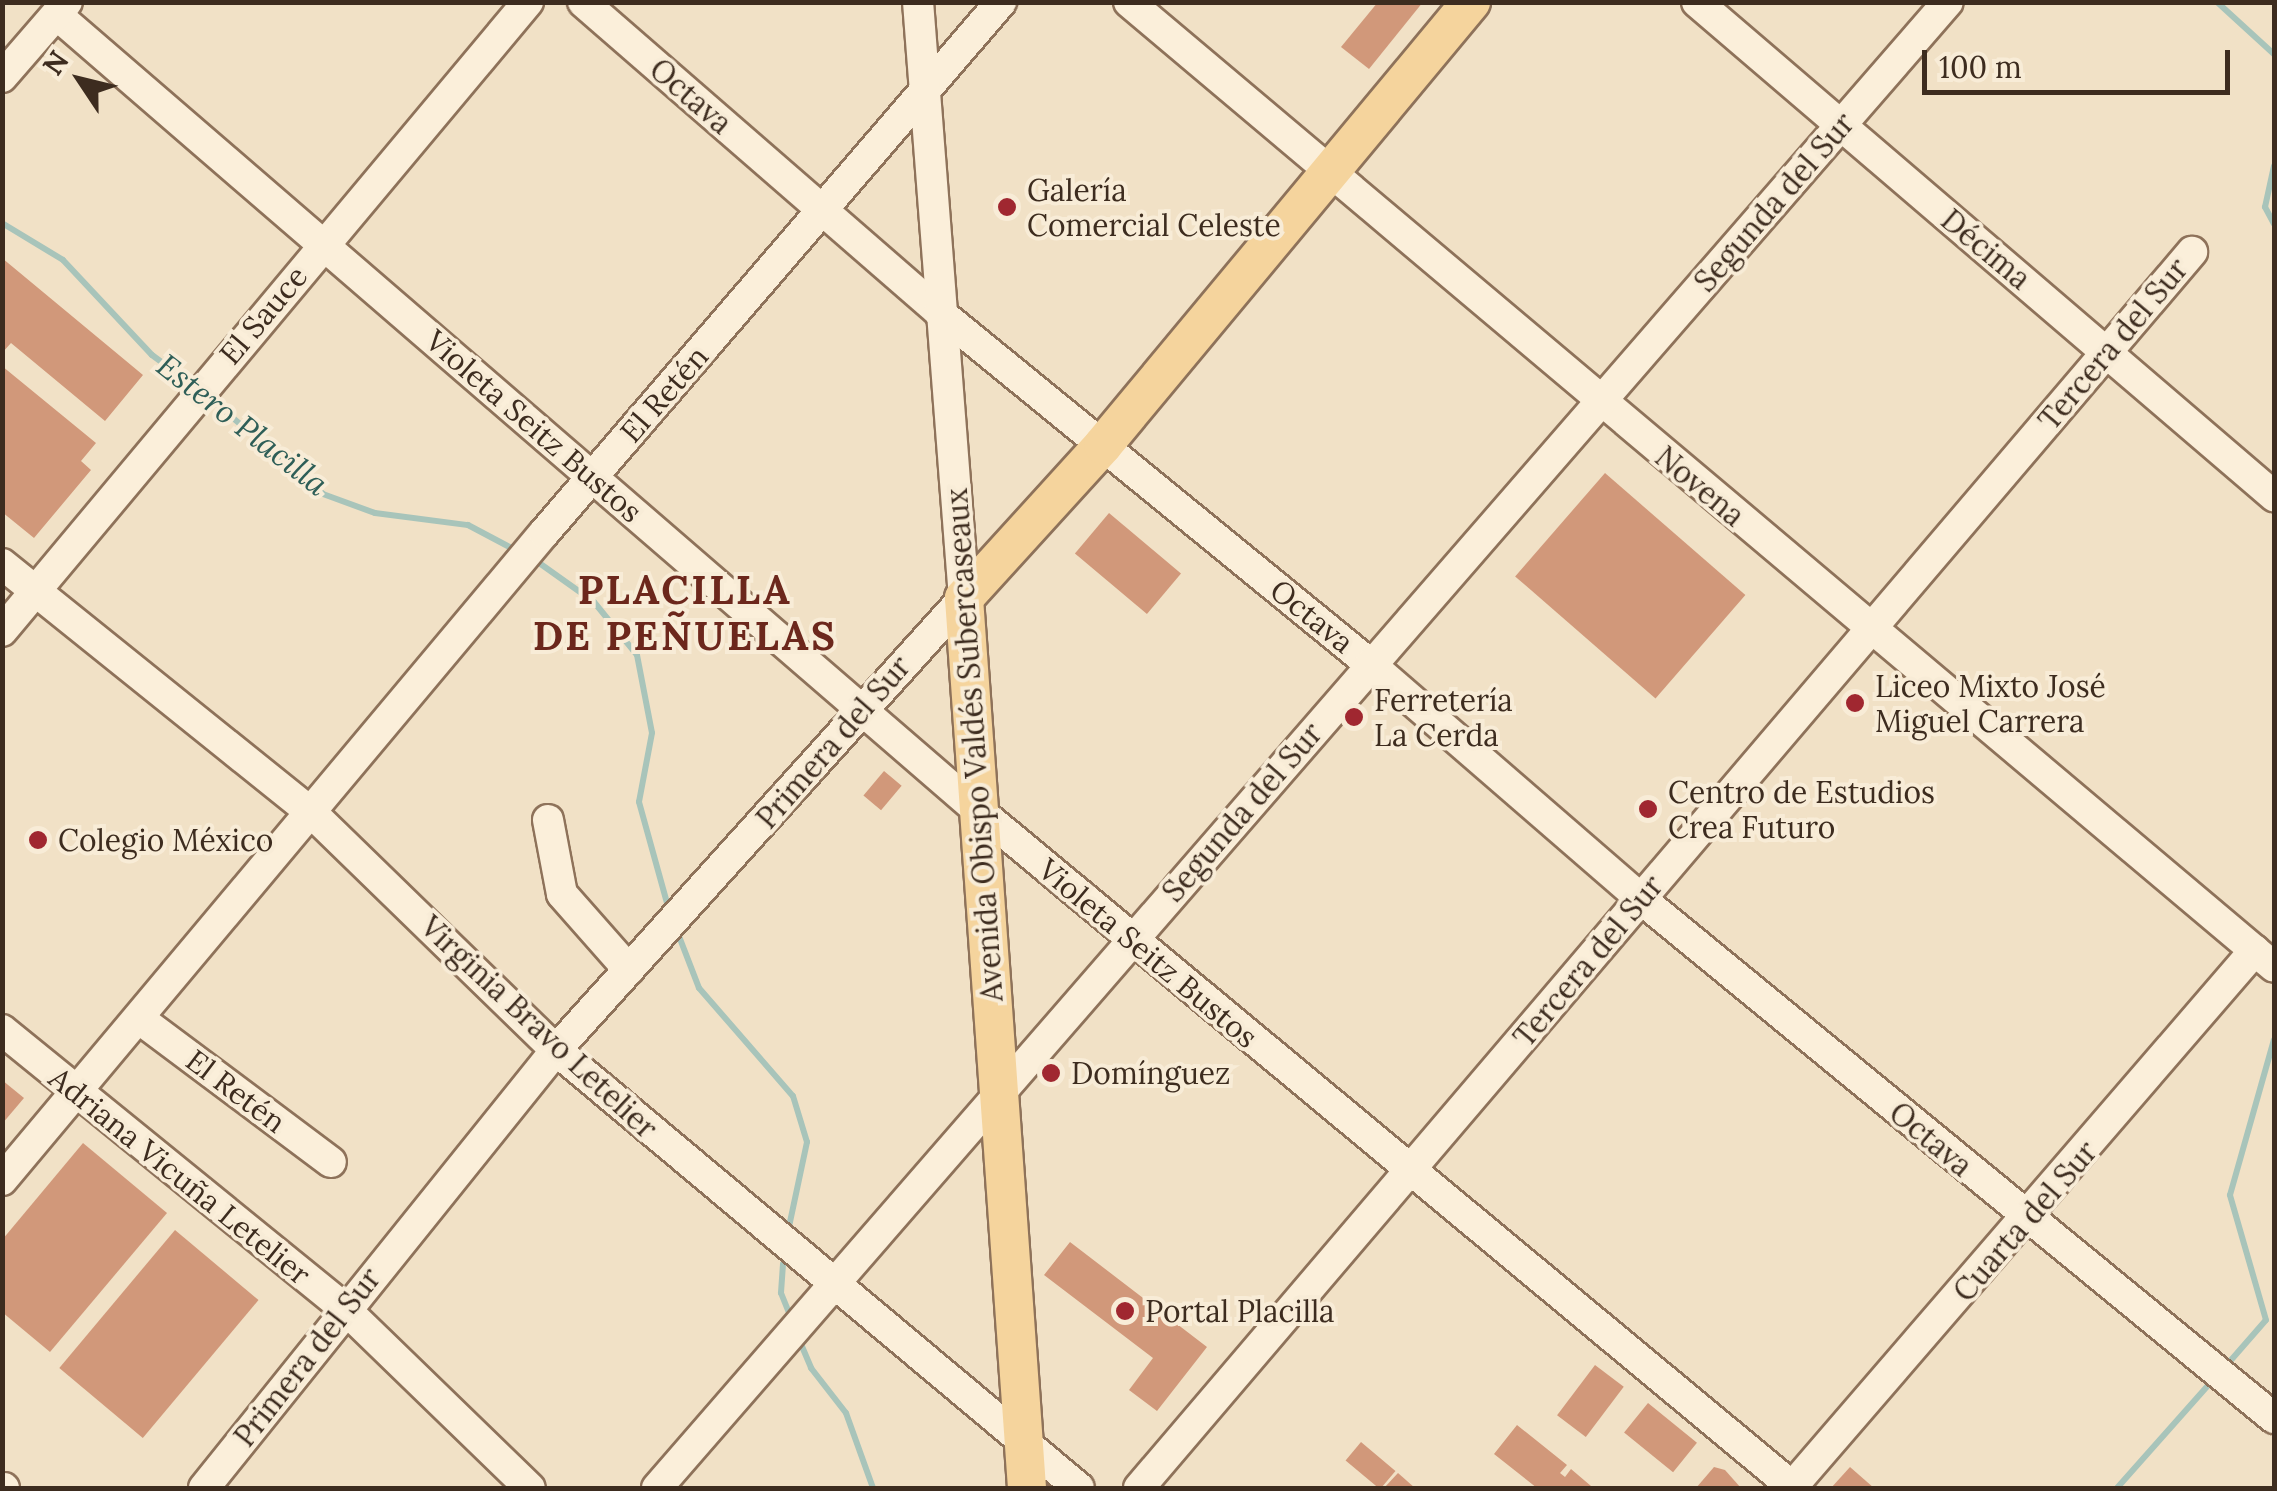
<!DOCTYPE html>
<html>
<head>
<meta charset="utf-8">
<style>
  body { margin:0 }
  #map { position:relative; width:2277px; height:1491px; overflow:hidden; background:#f1e1c6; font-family:Lora,serif }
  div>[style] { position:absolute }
  .stream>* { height:6px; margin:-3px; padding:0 3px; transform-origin:3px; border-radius:3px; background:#a8c4ba }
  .building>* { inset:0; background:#d1987a; transform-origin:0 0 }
  .roads { filter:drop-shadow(2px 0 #8e725a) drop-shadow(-2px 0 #8e725a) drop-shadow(0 2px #8e725a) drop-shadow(0 -2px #8e725a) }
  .minor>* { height:30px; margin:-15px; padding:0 15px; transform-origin:15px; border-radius:15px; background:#fbefda }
  .major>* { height:38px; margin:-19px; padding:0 19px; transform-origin:19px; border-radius:19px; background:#f5d49d }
  .dots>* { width:28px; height:28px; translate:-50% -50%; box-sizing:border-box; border:5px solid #f8ecd7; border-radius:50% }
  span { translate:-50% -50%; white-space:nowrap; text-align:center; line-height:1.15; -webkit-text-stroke:8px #f8ecd7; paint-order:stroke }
  .street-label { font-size:30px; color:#3d2c1f }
  .poi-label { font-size:30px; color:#3d2c1f }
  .left { translate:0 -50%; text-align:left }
  .water-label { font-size:32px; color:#2e5e57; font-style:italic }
  .district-label { font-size:40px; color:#6c271c; font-weight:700; letter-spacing:2.5px }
  .frame { position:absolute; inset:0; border:5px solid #3d2c1f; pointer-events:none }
  .north { position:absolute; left:30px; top:30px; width:100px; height:100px; -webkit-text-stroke:8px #f8ecd7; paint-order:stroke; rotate:305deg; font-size:28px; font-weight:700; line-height:40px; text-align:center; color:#3d2c1f }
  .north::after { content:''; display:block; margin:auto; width:35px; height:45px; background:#3d2c1f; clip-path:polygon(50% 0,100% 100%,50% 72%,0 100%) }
  .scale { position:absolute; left:1922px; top:50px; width:308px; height:45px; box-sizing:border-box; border:5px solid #3d2c1f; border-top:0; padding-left:12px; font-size:30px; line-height:35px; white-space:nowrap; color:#3d2c1f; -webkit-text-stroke:8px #f8ecd7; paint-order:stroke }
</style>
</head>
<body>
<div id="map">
  <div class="stream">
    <i style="left:2217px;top:2px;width:77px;rotate:42.4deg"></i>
    <i style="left:2274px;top:166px;width:42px;rotate:102.4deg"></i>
    <i style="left:2265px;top:207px;width:19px;rotate:62deg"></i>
    <i style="left:2px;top:223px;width:71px;rotate:31.2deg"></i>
    <i style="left:63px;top:260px;width:130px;rotate:46.9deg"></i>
    <i style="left:152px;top:355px;width:52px;rotate:36.4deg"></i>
    <i style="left:208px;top:397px;width:150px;rotate:40.1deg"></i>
    <i style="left:323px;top:494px;width:55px;rotate:20.1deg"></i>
    <i style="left:375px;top:513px;width:94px;rotate:7.4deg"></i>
    <i style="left:468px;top:525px;width:58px;rotate:27.9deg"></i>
    <i style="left:535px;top:560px;width:72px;rotate:35.4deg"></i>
    <i style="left:594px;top:602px;width:68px;rotate:50.9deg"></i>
    <i style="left:637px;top:655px;width:79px;rotate:79.1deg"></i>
    <i style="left:652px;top:733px;width:70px;rotate:100.7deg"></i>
    <i style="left:639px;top:802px;width:112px;rotate:74.5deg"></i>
    <i style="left:677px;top:931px;width:61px;rotate:68.9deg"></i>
    <i style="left:699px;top:988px;width:143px;rotate:49deg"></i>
    <i style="left:793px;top:1096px;width:48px;rotate:73.1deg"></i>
    <i style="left:807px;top:1142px;width:87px;rotate:102deg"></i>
    <i style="left:783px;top:1264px;width:29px;rotate:94deg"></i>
    <i style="left:781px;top:1293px;width:29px;rotate:68deg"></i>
    <i style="left:798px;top:1337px;width:34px;rotate:67deg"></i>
    <i style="left:811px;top:1368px;width:57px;rotate:52.1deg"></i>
    <i style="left:846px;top:1413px;width:80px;rotate:70.2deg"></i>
    <i style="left:2225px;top:1367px;width:62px;rotate:-48.9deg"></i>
    <i style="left:2266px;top:1320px;width:130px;rotate:-106.1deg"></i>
    <i style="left:2230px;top:1195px;width:161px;rotate:-74.2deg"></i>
    <i style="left:2117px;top:1488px;width:144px;rotate:-48.4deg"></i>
  </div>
  <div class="building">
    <i style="clip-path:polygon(1378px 2px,1423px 2px,1369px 69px,1341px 47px)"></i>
    <i style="clip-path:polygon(2px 258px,143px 375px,105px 421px,11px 343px,2px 353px)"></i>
    <i style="clip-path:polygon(2px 366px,96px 443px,81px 461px,91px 470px,34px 538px,2px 512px)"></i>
    <i style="left:1605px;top:473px;width:186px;height:137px;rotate:41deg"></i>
    <i style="left:1109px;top:513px;width:94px;height:53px;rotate:40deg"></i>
    <i style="left:884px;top:771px;width:23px;height:32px;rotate:40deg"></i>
    <i style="clip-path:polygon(2px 1080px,24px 1098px,2px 1124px)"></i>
    <i style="clip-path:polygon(83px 1143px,167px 1213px,50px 1352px,2px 1312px,2px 1240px)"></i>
    <i style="left:175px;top:1230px;width:109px;height:180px;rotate:40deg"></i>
    <i style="clip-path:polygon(1070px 1242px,1207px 1347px,1157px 1411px,1129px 1390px,1153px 1358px,1044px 1275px)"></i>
    <i style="left:1595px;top:1365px;width:36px;height:63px;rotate:37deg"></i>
    <i style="left:1648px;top:1403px;width:63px;height:38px;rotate:39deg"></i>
    <i style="clip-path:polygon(1517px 1425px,1567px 1465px,1560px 1473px,1565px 1477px,1571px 1469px,1591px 1486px,1537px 1488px,1494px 1454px)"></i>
    <i style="left:1361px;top:1442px;width:45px;height:24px;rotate:40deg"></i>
    <i style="clip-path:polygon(1714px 1467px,1725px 1470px,1741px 1488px,1696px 1488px)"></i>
    <i style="clip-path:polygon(1850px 1467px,1874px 1488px,1831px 1488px)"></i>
    <i style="clip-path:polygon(1398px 1473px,1415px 1488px,1384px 1488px)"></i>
  </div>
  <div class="roads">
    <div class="minor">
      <i style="left:583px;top:2px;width:472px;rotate:41deg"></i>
      <i style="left:939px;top:312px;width:556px;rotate:39.24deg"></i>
      <i style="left:1370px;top:664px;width:359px;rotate:40.9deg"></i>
      <i style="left:1641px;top:899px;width:819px;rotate:39.35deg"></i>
      <i style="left:1129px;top:2px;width:1497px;rotate:40.12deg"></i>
      <i style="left:1697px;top:2px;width:760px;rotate:40.57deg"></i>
      <i style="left:57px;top:15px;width:1218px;rotate:40.81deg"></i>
      <i style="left:979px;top:811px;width:1060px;rotate:39.72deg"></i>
      <i style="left:2px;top:77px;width:99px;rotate:-49.1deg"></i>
      <i style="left:2px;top:564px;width:400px;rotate:38.8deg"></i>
      <i style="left:314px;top:815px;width:337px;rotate:44.2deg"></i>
      <i style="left:556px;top:1050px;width:682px;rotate:39.95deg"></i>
      <i style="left:2px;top:631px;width:820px;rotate:-50.1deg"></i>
      <i style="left:548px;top:820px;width:75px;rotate:79.3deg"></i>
      <i style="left:562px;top:894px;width:101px;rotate:48.6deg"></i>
      <i style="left:141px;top:1020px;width:237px;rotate:36.8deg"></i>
      <i style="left:2px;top:1030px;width:439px;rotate:39.1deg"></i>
      <i style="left:343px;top:1307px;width:260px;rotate:44.1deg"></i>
      <i style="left:2px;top:1180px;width:844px;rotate:-50.05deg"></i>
      <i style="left:544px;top:533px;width:701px;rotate:-49.28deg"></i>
      <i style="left:2px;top:1488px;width:2px"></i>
      <i style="left:204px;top:1488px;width:562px;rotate:-51.21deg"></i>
      <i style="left:556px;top:1050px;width:609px;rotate:-47.93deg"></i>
      <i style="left:964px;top:598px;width:598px;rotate:-94.41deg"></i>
      <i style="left:657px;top:1488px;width:1968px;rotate:-49.02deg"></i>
      <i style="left:1139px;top:1488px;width:1624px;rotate:-49.57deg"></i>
      <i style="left:1791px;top:1488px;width:710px;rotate:-49.22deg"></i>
    </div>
    <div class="major">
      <i style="left:1027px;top:1488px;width:892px;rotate:-94.05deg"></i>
      <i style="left:964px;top:598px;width:207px;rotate:-47.7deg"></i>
      <i style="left:1103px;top:445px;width:576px;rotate:-50.28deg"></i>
    </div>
  </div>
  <div class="dots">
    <i style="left:1007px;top:207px;background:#a02730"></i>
    <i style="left:1855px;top:703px;background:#a02730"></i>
    <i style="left:1354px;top:717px;background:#a02730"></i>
    <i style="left:1648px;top:809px;background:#a02730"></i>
    <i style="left:38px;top:840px;background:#a02730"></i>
    <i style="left:1051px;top:1073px;background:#a02730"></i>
    <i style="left:1125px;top:1311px;background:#a02730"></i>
  </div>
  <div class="street-label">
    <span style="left:691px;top:96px;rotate:41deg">Octava</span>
    <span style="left:1774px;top:202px;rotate:-49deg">Segunda del Sur</span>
    <span style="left:1986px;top:249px;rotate:40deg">Décima</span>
    <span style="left:263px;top:315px;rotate:-50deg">El Sauce</span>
    <span style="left:2113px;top:344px;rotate:-50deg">Tercera del Sur</span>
    <span style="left:664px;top:394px;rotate:-49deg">El Retén</span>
    <span style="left:534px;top:426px;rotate:41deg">Violeta Seitz Bustos</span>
    <span style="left:1700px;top:486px;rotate:40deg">Novena</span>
    <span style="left:1312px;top:616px;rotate:39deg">Octava</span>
    <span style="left:833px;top:742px;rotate:-49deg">Primera del Sur</span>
    <span style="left:974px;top:745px;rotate:-94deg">Avenida Obispo Valdés Subercaseaux</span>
    <span style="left:1242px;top:812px;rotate:-49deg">Segunda del Sur</span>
    <span style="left:1148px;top:953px;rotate:40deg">Violeta Seitz Bustos</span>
    <span style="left:1588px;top:961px;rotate:-50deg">Tercera del Sur</span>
    <span style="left:539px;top:1027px;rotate:43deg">Virginia Bravo Letelier</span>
    <span style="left:236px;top:1091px;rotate:37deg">El Retén</span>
    <span style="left:1931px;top:1139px;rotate:40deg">Octava</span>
    <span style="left:180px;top:1176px;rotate:39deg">Adriana Vicuña Letelier</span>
    <span style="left:2025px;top:1221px;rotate:-49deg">Cuarta del Sur</span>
    <span style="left:307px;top:1357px;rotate:-52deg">Primera del Sur</span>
  </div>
  <div class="poi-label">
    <span class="left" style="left:1027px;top:207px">Galería<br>Comercial Celeste</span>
    <span class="left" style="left:1875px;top:703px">Liceo Mixto José<br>Miguel Carrera</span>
    <span class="left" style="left:1374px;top:717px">Ferretería<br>La Cerda</span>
    <span class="left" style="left:1668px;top:809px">Centro de Estudios<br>Crea Futuro</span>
    <span class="left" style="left:58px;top:840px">Colegio México</span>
    <span class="left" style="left:1071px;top:1073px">Domínguez</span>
    <span class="left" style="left:1145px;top:1311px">Portal Placilla</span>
  </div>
  <div class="water-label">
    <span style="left:242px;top:425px;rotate:38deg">Estero Placilla</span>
  </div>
  <div class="district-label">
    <span style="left:685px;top:613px">PLACILLA<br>DE PEÑUELAS</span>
  </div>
  <div class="frame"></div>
  <div class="north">N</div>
  <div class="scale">100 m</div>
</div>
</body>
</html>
